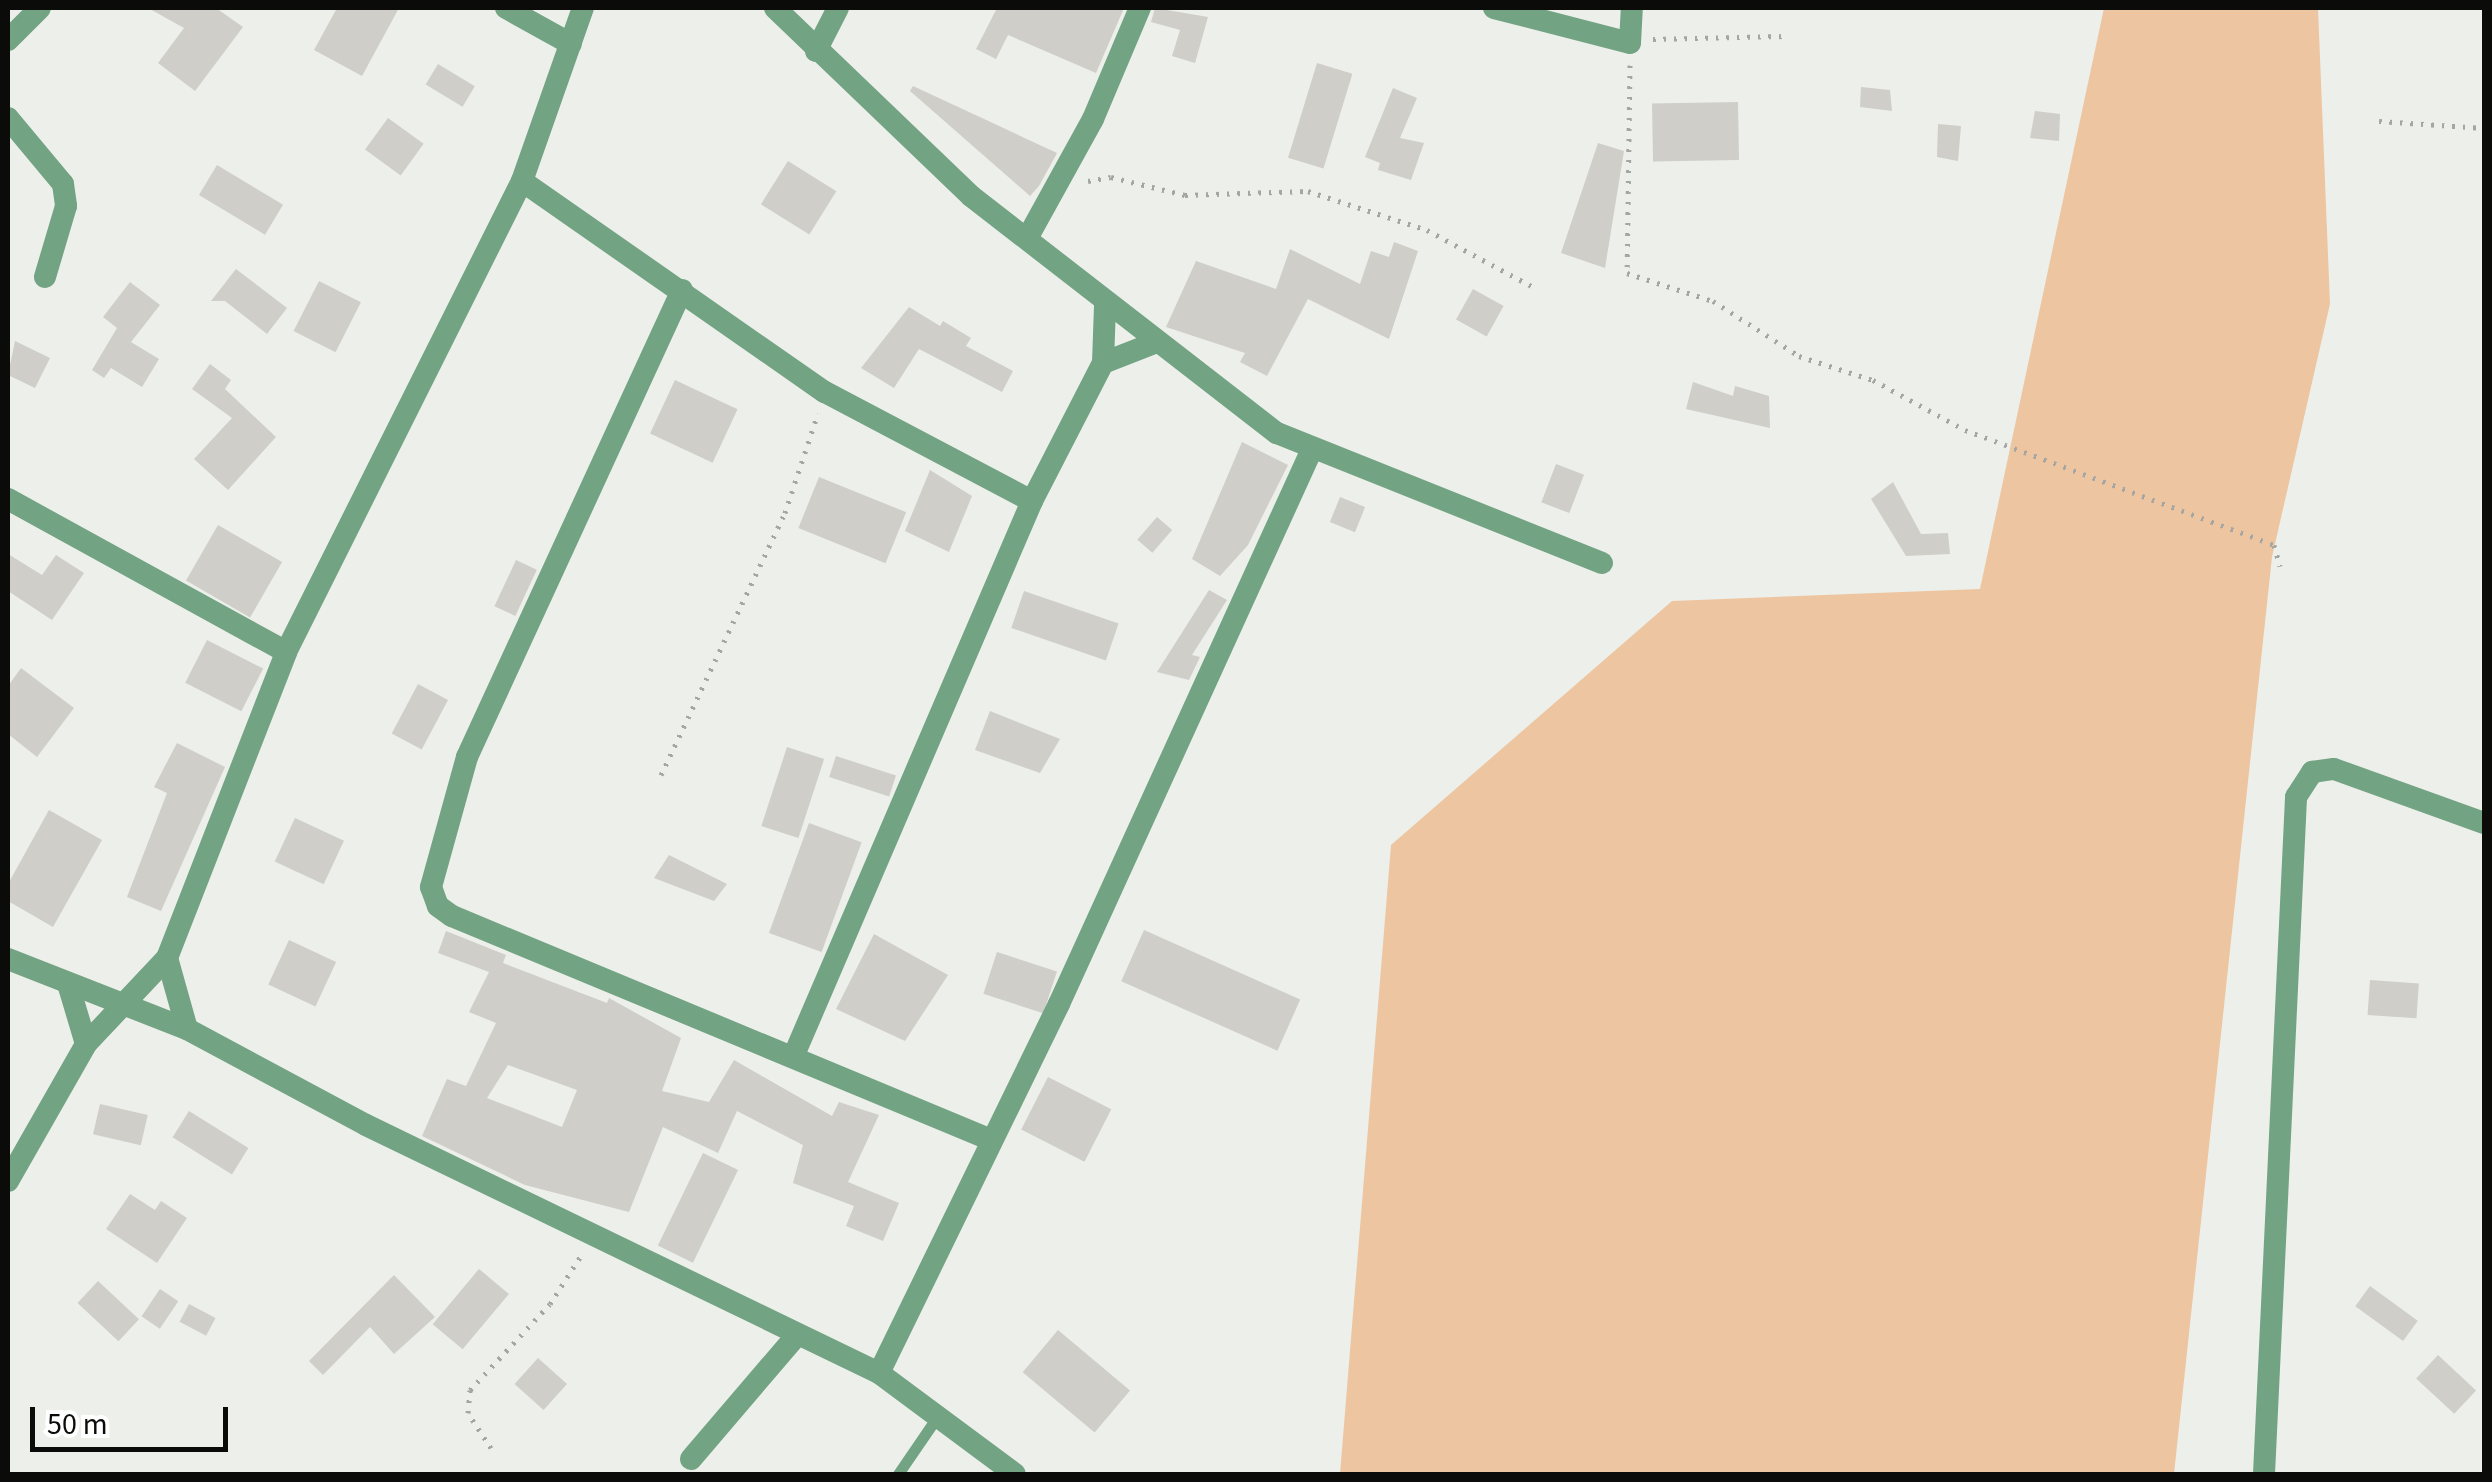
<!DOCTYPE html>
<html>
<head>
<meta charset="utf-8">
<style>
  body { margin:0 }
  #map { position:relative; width:2492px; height:1482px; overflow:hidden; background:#edefea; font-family:"Source Sans 3",sans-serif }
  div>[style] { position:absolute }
  .green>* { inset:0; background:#edc6a1 }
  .building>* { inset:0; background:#cfcec9; transform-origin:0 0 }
  .path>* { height:5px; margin-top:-2.5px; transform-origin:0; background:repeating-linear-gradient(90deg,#a5a6a3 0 2.5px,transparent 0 10.5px) }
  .lane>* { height:11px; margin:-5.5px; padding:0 5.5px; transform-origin:5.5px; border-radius:5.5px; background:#72a383 }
  .street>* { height:22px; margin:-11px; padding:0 11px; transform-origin:11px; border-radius:11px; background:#72a383 }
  span { translate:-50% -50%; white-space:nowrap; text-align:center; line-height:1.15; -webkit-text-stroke:10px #fff; paint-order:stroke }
  .frame { position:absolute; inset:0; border:10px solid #0b0b0a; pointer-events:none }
  .scale { position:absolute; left:30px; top:1407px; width:198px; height:45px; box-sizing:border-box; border:5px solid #0b0b0a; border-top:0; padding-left:12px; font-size:30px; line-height:35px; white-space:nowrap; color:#0b0b0a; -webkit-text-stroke:8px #fff; paint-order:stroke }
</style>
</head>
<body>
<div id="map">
  <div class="green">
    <i style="clip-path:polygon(2104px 8px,2318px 8px,2330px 304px,2272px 557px,2174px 1474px,1340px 1474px,1391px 845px,1672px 601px,1980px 589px)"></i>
  </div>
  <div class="building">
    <i style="clip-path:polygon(148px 8px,216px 8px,243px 27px,195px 91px,158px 63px,184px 28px)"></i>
    <i style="clip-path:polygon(337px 8px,399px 8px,362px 76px,314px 50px)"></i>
    <i style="clip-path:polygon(997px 8px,1124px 8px,1096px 73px,1008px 35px,996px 59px,976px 49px)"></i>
    <i style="clip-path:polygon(1155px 8px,1208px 17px,1195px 63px,1172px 56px,1180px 30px,1151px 22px)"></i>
    <i style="left:1317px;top:63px;width:37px;height:99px;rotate:17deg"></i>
    <i style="left:438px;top:64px;width:43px;height:24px;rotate:31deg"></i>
    <i style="clip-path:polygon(913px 86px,1057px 153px,1039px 186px,1030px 196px,910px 91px)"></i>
    <i style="clip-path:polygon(1861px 87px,1890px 90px,1892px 111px,1860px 107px)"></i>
    <i style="clip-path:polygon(1393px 88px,1417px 98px,1400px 138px,1424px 143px,1411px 180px,1378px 170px,1380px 163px,1365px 157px)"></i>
    <i style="left:1738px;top:102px;width:58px;height:86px;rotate:89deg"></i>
    <i style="clip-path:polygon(2035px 111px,2060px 114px,2059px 141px,2030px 138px)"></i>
    <i style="left:388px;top:118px;width:44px;height:39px;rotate:36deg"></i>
    <i style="clip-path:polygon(1938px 124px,1961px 126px,1958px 161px,1937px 157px)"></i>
    <i style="clip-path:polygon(1598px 143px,1624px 151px,1605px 268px,1561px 253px)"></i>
    <i style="left:788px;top:161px;width:57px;height:51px;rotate:32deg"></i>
    <i style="left:217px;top:165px;width:77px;height:35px;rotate:31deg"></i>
    <i style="clip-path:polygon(1394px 242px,1418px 251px,1389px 339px,1308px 299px,1267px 376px,1240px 362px,1245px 353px,1166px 327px,1196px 261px,1276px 289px,1290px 249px,1360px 284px,1371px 251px,1389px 257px)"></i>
    <i style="clip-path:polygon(236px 269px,287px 308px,267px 334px,225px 301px,211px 301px)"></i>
    <i style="left:319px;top:281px;width:47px;height:56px;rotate:27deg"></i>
    <i style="clip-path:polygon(130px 282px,160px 305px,131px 342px,159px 359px,142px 387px,111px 368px,104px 378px,92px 370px,117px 328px,103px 317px)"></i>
    <i style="left:1473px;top:289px;width:35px;height:35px;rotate:29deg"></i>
    <i style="clip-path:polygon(909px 307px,940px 326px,943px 321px,971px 338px,966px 346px,1013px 371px,1002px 392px,919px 349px,894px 388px,861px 368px)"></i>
    <i style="clip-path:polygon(15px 341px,50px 358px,35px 388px,8px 375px)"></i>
    <i style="clip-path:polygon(210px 364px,231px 380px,225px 389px,276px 437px,228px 490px,194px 459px,232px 418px,192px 389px)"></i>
    <i style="left:675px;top:380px;width:69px;height:59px;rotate:25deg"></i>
    <i style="clip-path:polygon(1693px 382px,1733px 396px,1735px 386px,1769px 396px,1770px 428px,1686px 409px)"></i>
    <i style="clip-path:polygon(1242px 442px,1288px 465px,1248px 545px,1220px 576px,1192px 559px)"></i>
    <i style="left:1556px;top:464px;width:30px;height:41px;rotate:21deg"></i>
    <i style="clip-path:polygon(930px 470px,972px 496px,949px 552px,905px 531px)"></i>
    <i style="left:819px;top:477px;width:94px;height:55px;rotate:22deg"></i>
    <i style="clip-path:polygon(1893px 482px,1921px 534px,1948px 533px,1950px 554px,1906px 556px,1871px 499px)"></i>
    <i style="left:1340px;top:497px;width:27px;height:27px;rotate:22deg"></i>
    <i style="left:1157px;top:517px;width:20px;height:30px;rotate:41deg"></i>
    <i style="left:218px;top:525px;width:74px;height:64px;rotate:30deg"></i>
    <i style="clip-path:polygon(8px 554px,42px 575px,56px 555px,84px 573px,52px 620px,8px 591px)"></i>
    <i style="left:516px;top:560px;width:23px;height:51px;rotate:25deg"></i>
    <i style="clip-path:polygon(1209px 590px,1227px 600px,1192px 655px,1200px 657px,1189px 680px,1157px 672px)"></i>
    <i style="left:1024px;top:591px;width:100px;height:39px;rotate:19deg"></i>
    <i style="left:207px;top:640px;width:63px;height:48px;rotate:27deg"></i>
    <i style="clip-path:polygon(21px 668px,74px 708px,37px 757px,8px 734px,8px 686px)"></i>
    <i style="left:418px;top:684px;width:34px;height:56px;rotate:28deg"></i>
    <i style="clip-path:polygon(990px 711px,1060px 739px,1040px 773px,975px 750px)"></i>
    <i style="clip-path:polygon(177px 743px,225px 767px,161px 911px,127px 897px,167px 793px,154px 787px)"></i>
    <i style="left:787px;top:747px;width:39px;height:83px;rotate:18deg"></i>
    <i style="left:836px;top:756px;width:63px;height:22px;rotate:18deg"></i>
    <i style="clip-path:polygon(49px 810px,102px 840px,53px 927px,8px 901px,8px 884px)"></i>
    <i style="left:295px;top:818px;width:54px;height:48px;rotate:25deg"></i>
    <i style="left:809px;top:823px;width:56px;height:117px;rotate:20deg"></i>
    <i style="clip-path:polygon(669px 855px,727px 884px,714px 901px,654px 878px)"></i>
    <i style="left:1144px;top:930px;width:171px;height:56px;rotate:24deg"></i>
    <i style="clip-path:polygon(evenodd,446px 931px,506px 955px,503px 963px,607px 1003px,609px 998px,681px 1038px,662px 1091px,709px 1102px,734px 1060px,832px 1116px,839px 1102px,879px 1115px,848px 1182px,899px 1203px,883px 1241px,846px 1226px,854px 1206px,793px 1183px,803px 1145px,737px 1111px,718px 1153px,663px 1127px,629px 1212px,525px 1185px,422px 1136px,447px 1079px,466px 1086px,496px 1023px,469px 1012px,489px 972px,438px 953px,446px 931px,508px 1065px,577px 1090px,562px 1127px,487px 1098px,508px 1065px)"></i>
    <i style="clip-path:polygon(874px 934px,948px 975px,905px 1041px,836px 1009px)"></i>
    <i style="left:289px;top:940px;width:52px;height:49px;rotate:25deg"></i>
    <i style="left:997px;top:952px;width:63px;height:44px;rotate:18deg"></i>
    <i style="left:2370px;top:980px;width:49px;height:35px;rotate:4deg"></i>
    <i style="left:1048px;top:1077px;width:71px;height:59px;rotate:27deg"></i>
    <i style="left:100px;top:1104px;width:49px;height:31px;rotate:13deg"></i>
    <i style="left:189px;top:1111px;width:70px;height:31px;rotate:32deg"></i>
    <i style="left:703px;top:1153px;width:39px;height:103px;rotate:26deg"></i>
    <i style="clip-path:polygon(130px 1194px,155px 1210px,161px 1201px,187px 1218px,157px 1263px,106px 1229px)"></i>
    <i style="left:479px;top:1269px;width:39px;height:72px;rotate:40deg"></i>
    <i style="clip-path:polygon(394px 1275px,435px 1317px,394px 1354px,370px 1327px,323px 1375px,309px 1361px)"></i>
    <i style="left:98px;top:1281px;width:56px;height:30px;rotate:43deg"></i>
    <i style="left:2370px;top:1286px;width:59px;height:25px;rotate:36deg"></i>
    <i style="left:160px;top:1289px;width:22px;height:33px;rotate:34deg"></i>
    <i style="left:189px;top:1304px;width:30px;height:20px;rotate:28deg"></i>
    <i style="left:1058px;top:1330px;width:94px;height:55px;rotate:40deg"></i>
    <i style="left:2438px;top:1355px;width:52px;height:32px;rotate:43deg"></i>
    <i style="left:538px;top:1358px;width:39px;height:35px;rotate:42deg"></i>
  </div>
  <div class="path">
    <i style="left:1653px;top:39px;width:132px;rotate:-1.3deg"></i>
    <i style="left:1630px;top:65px;width:208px;rotate:90.8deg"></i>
    <i style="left:1627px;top:273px;width:90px;rotate:18deg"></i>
    <i style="left:1713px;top:301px;width:102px;rotate:32.6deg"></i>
    <i style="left:1799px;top:356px;width:78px;rotate:18deg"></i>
    <i style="left:1873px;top:380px;width:105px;rotate:28.5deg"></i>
    <i style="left:1965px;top:430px;width:330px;rotate:20.4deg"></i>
    <i style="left:2274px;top:545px;width:22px;rotate:74deg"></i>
    <i style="left:2379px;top:121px;width:105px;rotate:3.8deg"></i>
    <i style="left:1088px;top:181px;width:23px;rotate:-10deg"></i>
    <i style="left:1111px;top:177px;width:76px;rotate:13.7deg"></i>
    <i style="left:1185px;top:195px;width:123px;rotate:-1.9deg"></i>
    <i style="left:1308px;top:191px;width:125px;rotate:18.1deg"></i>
    <i style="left:1427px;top:230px;width:125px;rotate:28.2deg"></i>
    <i style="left:661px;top:775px;width:290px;rotate:-64.7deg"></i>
    <i style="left:785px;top:513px;width:105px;rotate:-71.7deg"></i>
    <i style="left:491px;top:1448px;width:42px;rotate:-123.3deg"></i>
    <i style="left:468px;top:1413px;width:23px;rotate:-85deg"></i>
    <i style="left:470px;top:1390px;width:117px;rotate:-47.1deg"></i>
    <i style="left:550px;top:1304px;width:59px;rotate:-57.4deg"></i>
  </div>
  <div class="lane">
    <i style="left:898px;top:1474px;width:65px;rotate:-55.6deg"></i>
  </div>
  <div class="street">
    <i style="left:506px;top:8px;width:74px;rotate:29deg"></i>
    <i style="left:775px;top:8px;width:272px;rotate:43.8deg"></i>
    <i style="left:971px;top:196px;width:387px;rotate:37.8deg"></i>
    <i style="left:1277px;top:433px;width:350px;rotate:21.8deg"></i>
    <i style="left:1494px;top:8px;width:140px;rotate:14.4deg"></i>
    <i style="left:1630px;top:43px;width:35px;rotate:-87deg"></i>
    <i style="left:8px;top:40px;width:45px;rotate:-45deg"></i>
    <i style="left:816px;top:51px;width:48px;rotate:-62.9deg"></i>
    <i style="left:8px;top:118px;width:86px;rotate:50.2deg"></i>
    <i style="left:63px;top:184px;width:22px;rotate:82deg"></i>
    <i style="left:66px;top:206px;width:74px;rotate:106.5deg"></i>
    <i style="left:522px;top:181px;width:369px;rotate:34.9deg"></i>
    <i style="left:825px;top:392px;width:234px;rotate:27.8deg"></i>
    <i style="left:1032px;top:501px;width:603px;rotate:113.25deg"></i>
    <i style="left:1029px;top:235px;width:132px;rotate:-61.1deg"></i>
    <i style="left:1093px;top:119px;width:121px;rotate:-67.1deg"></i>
    <i style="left:682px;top:290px;width:514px;rotate:114.72deg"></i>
    <i style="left:467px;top:757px;width:135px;rotate:105.5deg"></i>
    <i style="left:431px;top:887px;width:20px;rotate:70deg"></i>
    <i style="left:438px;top:906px;width:17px;rotate:36deg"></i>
    <i style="left:452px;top:916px;width:581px;rotate:22.55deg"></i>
    <i style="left:1103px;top:363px;width:55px;rotate:-21.4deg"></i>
    <i style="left:8px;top:499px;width:317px;rotate:28.8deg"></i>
    <i style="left:1032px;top:501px;width:155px;rotate:-62.8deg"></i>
    <i style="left:1103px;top:363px;width:58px;rotate:-88deg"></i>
    <i style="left:8px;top:959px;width:192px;rotate:21.4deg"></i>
    <i style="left:187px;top:1029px;width:203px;rotate:28.2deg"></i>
    <i style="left:366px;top:1125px;width:570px;rotate:25.8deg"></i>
    <i style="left:879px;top:1373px;width:169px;rotate:36.6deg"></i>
    <i style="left:69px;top:987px;width:59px;rotate:73.4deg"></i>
    <i style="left:187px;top:1029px;width:74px;rotate:-105.7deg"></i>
    <i style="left:167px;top:958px;width:328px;rotate:-68.7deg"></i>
    <i style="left:286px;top:652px;width:527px;rotate:-63.39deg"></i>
    <i style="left:522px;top:181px;width:183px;rotate:-70.6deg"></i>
    <i style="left:8px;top:1181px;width:158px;rotate:-60.3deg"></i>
    <i style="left:86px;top:1044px;width:118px;rotate:-46.7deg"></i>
    <i style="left:879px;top:1373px;width:411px;rotate:-64deg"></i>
    <i style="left:1059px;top:1004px;width:610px;rotate:-65.49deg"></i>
    <i style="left:691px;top:1459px;width:162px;rotate:-49.5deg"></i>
    <i style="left:2264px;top:1474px;width:678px;rotate:-87.29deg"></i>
    <i style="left:2296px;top:797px;width:30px;rotate:-57deg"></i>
    <i style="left:2312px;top:772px;width:22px;rotate:-8deg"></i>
    <i style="left:2334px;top:769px;width:159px;rotate:19.8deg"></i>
  </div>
  <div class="frame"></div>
  <div class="scale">50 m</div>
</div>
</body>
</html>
